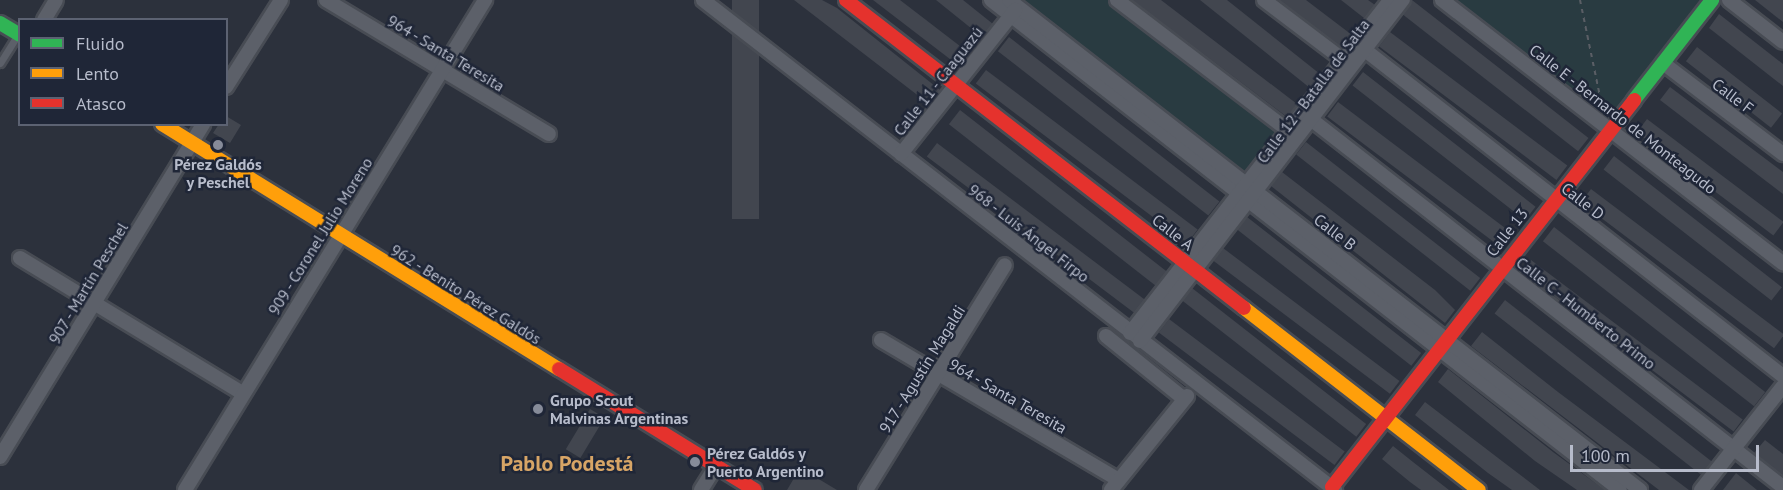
<!DOCTYPE html>
<html>
<head>
<meta charset="utf-8">
<style>
  body { margin:0 }
  #map { position:relative; width:1783px; height:490px; overflow:hidden; background:#2c313c; font-family:"PT Sans",sans-serif }
  div>[style] { position:absolute }
  .green>* { inset:0; background:#293b41 }
  .building>* { inset:0; background:#42464f; transform-origin:0 0 }
  .path>* { height:2px; margin-top:-1px; transform-origin:0; background:repeating-linear-gradient(90deg,#5a5e65 0 4.5px,transparent 0 9px) }
  .roads { filter:drop-shadow(2px 0 #484c54) drop-shadow(-2px 0 #484c54) drop-shadow(0 2px #484c54) drop-shadow(0 -2px #484c54) }
  .lane>* { height:7px; margin:-3.5px; padding:0 3.5px; transform-origin:3.5px; border-radius:3.5px; background:#5c6069 }
  .street>* { height:14px; margin:-7px; padding:0 7px; transform-origin:7px; border-radius:7px; background:#5c6069 }
  .fast>* { height:14px; margin:-7px; padding:0 7px; transform-origin:7px; border-radius:7px; background:#30b455 }
  .slow>* { height:14px; margin:-7px; padding:0 7px; transform-origin:7px; border-radius:7px; background:#ff9f0a }
  .jam>* { height:14px; margin:-7px; padding:0 7px; transform-origin:7px; border-radius:7px; background:#e5322d }
  .dots>* { width:16px; height:16px; translate:-50% -50%; box-sizing:border-box; border:3px solid #1f2637; border-radius:50% }
  span { translate:-50% -50%; white-space:nowrap; text-align:center; line-height:1.15; -webkit-text-stroke:5px #1f2637; paint-order:stroke }
  .street-label { font-size:16px; color:#b7bccb }
  .poi-label { font-size:16px; color:#b7bccb; font-weight:700 }
  .left { translate:0 -50%; text-align:left }
  .district-label { font-size:22px; color:#d7a566; font-weight:700 }
  .legend { position:absolute; left:18px; top:18px; width:210px; height:108px; box-sizing:border-box; background:#1f2637; border:2px solid #5c6272; margin:0; padding:8px 10px; list-style:none; font-size:18px; color:#b7bccb }
  .legend li { display:flex; align-items:center; gap:12px; height:30px }
  .legend b { width:30px; border:2px solid #5c6272 }
  .scale { position:absolute; left:1570px; top:445px; width:189px; height:27px; box-sizing:border-box; border:3px solid #b7bccb; border-top:0; padding-left:8px; font-size:18px; line-height:21px; white-space:nowrap; color:#b7bccb; -webkit-text-stroke:4px #1f2637; paint-order:stroke }
</style>
</head>
<body>
<div id="map">
  <div class="green">
    <i style="clip-path:polygon(1009px 0,1117px 0,1289px 131px,1247px 185px)"></i>
    <i style="clip-path:polygon(1454px 0,1700px 0,1612px 113px,1598px 113px)"></i>
  </div>
  <div class="building">
    <i style="left:732px;top:0;width:27px;height:219px"></i>
    <i style="clip-path:polygon(794px 0,822px 0,837px 8px,940px 90px,929px 104px)"></i>
    <i style="clip-path:polygon(873px 0,900px 0,969px 53px,959px 66px)"></i>
    <i style="clip-path:polygon(936px 0,963px 0,993px 24px,982px 37px)"></i>
    <i style="clip-path:polygon(1132px 0,1161px 0,1297px 104px,1287px 117px)"></i>
    <i style="clip-path:polygon(1200px 0,1227px 0,1320px 74px,1310px 88px)"></i>
    <i style="clip-path:polygon(1279px 0,1306px 0,1352px 35px,1342px 47px)"></i>
    <i style="clip-path:polygon(1341px 0,1368px 0,1375px 5px,1364px 18px)"></i>
    <i style="left:1412px;top:0;width:224px;height:17px;rotate:38deg"></i>
    <i style="clip-path:polygon(1755px 0,1783px 0,1783px 22px)"></i>
    <i style="clip-path:polygon(1719px 14px,1783px 64px,1783px 86px,1709px 28px)"></i>
    <i style="left:1390px;top:32px;width:222px;height:18px;rotate:37deg"></i>
    <i style="left:1009px;top:37px;width:267px;height:18px;rotate:38deg"></i>
    <i style="left:1697px;top:47px;width:108px;height:18px;rotate:38deg"></i>
    <i style="left:986px;top:70px;width:265px;height:17px;rotate:37deg"></i>
    <i style="left:1363px;top:72px;width:219px;height:17px;rotate:38deg"></i>
    <i style="clip-path:polygon(1670px 87px,1783px 172px,1783px 194px,1660px 100px)"></i>
    <i style="left:1338px;top:102px;width:220px;height:18px;rotate:37deg"></i>
    <i style="left:960px;top:110px;width:262px;height:18px;rotate:38deg"></i>
    <i style="clip-path:polygon(226px 116px,241px 125px,230px 143px,213px 133px,219px 124px,226px 124px)"></i>
    <i style="left:1647px;top:119px;width:171px;height:17px;rotate:37deg"></i>
    <i style="left:1306px;top:142px;width:221px;height:16px;rotate:38deg"></i>
    <i style="left:937px;top:143px;width:260px;height:17px;rotate:37deg"></i>
    <i style="left:1614px;top:156px;width:213px;height:17px;rotate:38deg"></i>
    <i style="clip-path:polygon(1282px 172px,1435px 290px,1455px 310px,1445px 323px,1271px 186px)"></i>
    <i style="left:1591px;top:189px;width:242px;height:17px;rotate:37deg"></i>
    <i style="left:1247px;top:217px;width:221px;height:16px;rotate:38deg"></i>
    <i style="left:1554px;top:227px;width:268px;height:18px;rotate:38deg"></i>
    <i style="left:1223px;top:248px;width:221px;height:16px;rotate:37deg"></i>
    <i style="left:1531px;top:260px;width:265px;height:15px;rotate:37deg"></i>
    <i style="left:1192px;top:288px;width:221px;height:16px;rotate:38deg"></i>
    <i style="left:1505px;top:300px;width:262px;height:17px;rotate:38deg"></i>
    <i style="left:1169px;top:319px;width:220px;height:17px;rotate:37deg"></i>
    <i style="clip-path:polygon(1482px 332px,1558px 392px,1689px 490px,1659px 490px,1471px 346px)"></i>
    <i style="clip-path:polygon(1448px 369px,1553px 452px,1605px 490px,1577px 490px,1535px 461px,1438px 382px)"></i>
    <i style="clip-path:polygon(1425px 402px,1502px 461px,1540px 490px,1512px 490px,1488px 473px,1415px 415px)"></i>
    <i style="left:590px;top:409px;width:17px;height:47px;rotate:31deg"></i>
    <i style="clip-path:polygon(1765px 440px,1783px 454px,1783px 475px,1754px 453px)"></i>
    <i style="clip-path:polygon(1393px 446px,1413px 462px,1449px 490px,1421px 490px,1410px 482px,1382px 459px)"></i>
    <i style="clip-path:polygon(800px 468px,812px 475px,837px 490px,787px 490px)"></i>
    <i style="clip-path:polygon(1736px 473px,1757px 490px,1723px 490px)"></i>
  </div>
  <div class="path">
    <i style="left:1580px;top:0;width:108px;rotate:78.3deg"></i>
  </div>
  <div class="roads">
    <div class="lane">
      <i style="left:0;top:63px;width:32px;rotate:-58deg"></i>
    </div>
    <div class="street">
      <i style="left:326px;top:0;width:260px;rotate:31deg"></i>
      <i style="left:703px;top:0;width:800px;rotate:37.79deg"></i>
      <i style="left:991px;top:0;width:797px;rotate:37.92deg"></i>
      <i style="left:1009px;top:0;width:799px;rotate:37.83deg"></i>
      <i style="left:1117px;top:0;width:226px;rotate:37.3deg"></i>
      <i style="left:1264px;top:0;width:108px;rotate:37.1deg"></i>
      <i style="left:1442px;top:0;width:431px;rotate:37.7deg"></i>
      <i style="left:1729px;top:0;width:68px;rotate:37.9deg"></i>
      <i style="left:44px;top:20px;width:23px;rotate:-59deg"></i>
      <i style="left:1365px;top:50px;width:530px;rotate:37.95deg"></i>
      <i style="left:1663px;top:63px;width:151px;rotate:37.2deg"></i>
      <i style="left:226px;top:87px;width:103px;rotate:-57.7deg"></i>
      <i style="left:1312px;top:120px;width:597px;rotate:37.93deg"></i>
      <i style="left:901px;top:154px;width:184px;rotate:-51.6deg"></i>
      <i style="left:20px;top:258px;width:260px;rotate:31.3deg"></i>
      <i style="left:1130px;top:333px;width:422px;rotate:-52deg"></i>
      <i style="left:1106px;top:336px;width:100px;rotate:38.9deg"></i>
      <i style="left:881px;top:340px;width:276px;rotate:30.5deg"></i>
      <i style="left:1140px;top:341px;width:431px;rotate:-52.4deg"></i>
      <i style="left:0;top:457px;width:390px;rotate:-58.6deg"></i>
      <i style="left:185px;top:490px;width:575px;rotate:-58.52deg"></i>
      <i style="left:701px;top:490px;width:28px;rotate:-58deg"></i>
      <i style="left:866px;top:490px;width:264px;rotate:-58.3deg"></i>
      <i style="left:1111px;top:490px;width:121px;rotate:-51deg"></i>
      <i style="left:1701px;top:490px;width:132px;rotate:-51.7deg"></i>
    </div>
    <div class="fast">
      <i style="left:0;top:23px;width:23px;rotate:31deg"></i>
      <i style="left:1634px;top:100px;width:127px;rotate:-52deg"></i>
    </div>
    <div class="slow">
      <i style="left:162px;top:124px;width:467px;rotate:31.7deg"></i>
      <i style="left:1244px;top:308px;width:297px;rotate:37.8deg"></i>
    </div>
    <div class="jam">
      <i style="left:846px;top:0;width:503px;rotate:37.74deg"></i>
      <i style="left:559px;top:369px;width:230px;rotate:31.7deg"></i>
      <i style="left:1332px;top:487px;width:491px;rotate:-52deg"></i>
    </div>
  </div>
  <div class="dots">
    <i style="left:218px;top:145px;background:#868b99"></i>
    <i style="left:538px;top:409px;background:#868b99"></i>
    <i style="left:695px;top:462px;background:#868b99"></i>
  </div>
  <div class="street-label">
    <span style="left:446px;top:53px;rotate:31deg">964 - Santa Teresita</span>
    <span style="left:938px;top:81px;rotate:-52deg">Calle 11 - Caaguazú</span>
    <span style="left:1313px;top:91px;rotate:-53deg">Calle 12 - Batalla de Salta</span>
    <span style="left:1733px;top:96px;rotate:37deg">Calle F</span>
    <span style="left:1623px;top:119px;rotate:38deg">Calle E - Bernardo de Monteagudo</span>
    <span style="left:1583px;top:201px;rotate:38deg">Calle D</span>
    <span style="left:1173px;top:232px;rotate:38deg">Calle A</span>
    <span style="left:1335px;top:232px;rotate:38deg">Calle B</span>
    <span style="left:1507px;top:232px;rotate:-52deg">Calle 13</span>
    <span style="left:1029px;top:233px;rotate:38deg">968 - Luis Ángel Firpo</span>
    <span style="left:320px;top:236px;rotate:-58deg">909 - Coronel Julio Moreno</span>
    <span style="left:88px;top:283px;rotate:-59deg">907 - Martín Peschel</span>
    <span style="left:466px;top:294px;rotate:32deg">962 - Benito Pérez Galdós</span>
    <span style="left:1586px;top:313px;rotate:38deg">Calle C - Humberto Primo</span>
    <span style="left:922px;top:369px;rotate:-58deg">917 - Agustín Magaldi</span>
    <span style="left:1008px;top:396px;rotate:30deg">964 - Santa Teresita</span>
  </div>
  <div class="poi-label">
    <span style="left:218px;top:173px">Pérez Galdós<br>y Peschel</span>
    <span class="left" style="left:550px;top:409px">Grupo Scout<br>Malvinas Argentinas</span>
    <span class="left" style="left:707px;top:462px">Pérez Galdós y<br>Puerto Argentino</span>
  </div>
  <div class="district-label">
    <span style="left:567px;top:464px">Pablo Podestá</span>
  </div>
  <ul class="legend">
  <li><b style="height:8px;background:#30b455"></b>Fluido</li>
  <li><b style="height:8px;background:#ff9f0a"></b>Lento</li>
  <li><b style="height:8px;background:#e5322d"></b>Atasco</li>
  </ul>
  <div class="scale">100 m</div>
</div>
</body>
</html>
